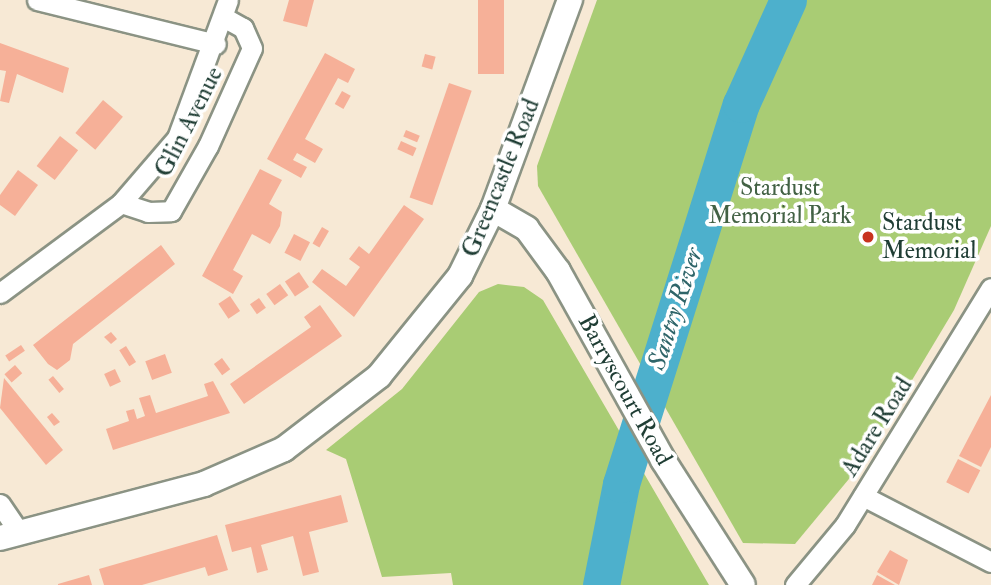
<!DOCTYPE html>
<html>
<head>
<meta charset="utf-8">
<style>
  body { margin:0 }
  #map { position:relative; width:991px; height:585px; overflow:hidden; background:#f7e9d5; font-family:"IM FELL Double Pica",serif }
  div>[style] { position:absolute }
  .green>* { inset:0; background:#a9cc74 }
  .river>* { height:37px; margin:-18.5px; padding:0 18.5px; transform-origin:18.5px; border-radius:18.5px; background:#4db0cc }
  .building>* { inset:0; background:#f6b098; transform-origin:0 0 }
  .roads { filter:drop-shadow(2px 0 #8b9384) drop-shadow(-2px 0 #8b9384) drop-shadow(0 2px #8b9384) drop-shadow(0 -2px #8b9384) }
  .minor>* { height:19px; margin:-9.5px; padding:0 9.5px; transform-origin:9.5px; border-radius:9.5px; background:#fff }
  .tertiary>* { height:24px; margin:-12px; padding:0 12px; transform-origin:12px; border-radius:12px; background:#fff }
  .dots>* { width:19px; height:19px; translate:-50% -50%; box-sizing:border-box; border:4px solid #fff; border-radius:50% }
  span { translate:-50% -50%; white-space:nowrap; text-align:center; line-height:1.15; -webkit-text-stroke:7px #fff; paint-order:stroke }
  .street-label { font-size:24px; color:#1f3d34 }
  .park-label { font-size:24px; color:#426144 }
  .poi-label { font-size:24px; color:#1f3d34 }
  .left { translate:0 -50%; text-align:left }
  .water-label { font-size:26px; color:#2f6569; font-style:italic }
</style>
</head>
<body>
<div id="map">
  <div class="green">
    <i style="clip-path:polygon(597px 0,991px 0,991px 226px,954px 310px,863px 462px,795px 544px,743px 543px,538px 186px,537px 166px)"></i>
    <i style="clip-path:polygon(498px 284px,524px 287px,543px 300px,709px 585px,453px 585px,451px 573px,382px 577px,346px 459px,326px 450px,402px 389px,479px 292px)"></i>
  </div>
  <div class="river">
    <i style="left:601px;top:585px;width:103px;rotate:-78.8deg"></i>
    <i style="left:621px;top:484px;width:398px;rotate:-72.5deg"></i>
    <i style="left:741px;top:104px;width:114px;rotate:-65.7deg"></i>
  </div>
  <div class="building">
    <i style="clip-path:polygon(289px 0,314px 0,307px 27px,283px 21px)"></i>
    <i style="left:478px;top:0;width:26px;height:74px"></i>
    <i style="clip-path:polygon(0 43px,69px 68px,63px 93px,17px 74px,9px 103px,0 101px,6px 71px,0 70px)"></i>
    <i style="clip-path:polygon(325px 53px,355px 69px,348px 83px,338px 78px,305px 139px,323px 149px,315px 163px,297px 153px,293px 160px,307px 167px,301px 178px,267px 159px)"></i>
    <i style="left:425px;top:54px;width:11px;height:13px;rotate:15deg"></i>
    <i style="left:449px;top:83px;width:24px;height:121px;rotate:19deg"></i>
    <i style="left:342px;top:91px;width:10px;height:15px;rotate:29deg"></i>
    <i style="left:103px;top:100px;width:26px;height:43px;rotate:40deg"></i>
    <i style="left:406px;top:130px;width:15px;height:7px;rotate:23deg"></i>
    <i style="left:60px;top:136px;width:23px;height:38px;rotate:38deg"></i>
    <i style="left:401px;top:141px;width:17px;height:9px;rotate:24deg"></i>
    <i style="clip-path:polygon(260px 169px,282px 180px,269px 204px,282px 212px,280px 226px,270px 244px,252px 234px,233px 270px,243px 276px,233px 294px,202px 276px)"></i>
    <i style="clip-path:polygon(18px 170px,38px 185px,15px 216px,0 205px,0 195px)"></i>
    <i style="clip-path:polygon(404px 205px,424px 219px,354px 317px,312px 282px,322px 269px,346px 286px,360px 267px,349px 259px,359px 246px,369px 254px)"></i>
    <i style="left:322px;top:227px;width:8px;height:19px;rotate:30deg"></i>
    <i style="left:294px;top:234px;width:18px;height:21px;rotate:27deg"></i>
    <i style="clip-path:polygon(161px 245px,175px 264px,73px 344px,70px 360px,57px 370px,48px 364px,33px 345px)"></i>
    <i style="left:299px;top:272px;width:18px;height:17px;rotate:56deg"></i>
    <i style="left:280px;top:284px;width:14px;height:17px;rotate:54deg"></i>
    <i style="left:230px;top:296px;width:18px;height:14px;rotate:56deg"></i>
    <i style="left:259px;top:298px;width:12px;height:11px;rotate:55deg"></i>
    <i style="clip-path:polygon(320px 305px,342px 336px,244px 404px,230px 384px,311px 327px,304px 317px)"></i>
    <i style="clip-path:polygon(111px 332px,117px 339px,111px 344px,104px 337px)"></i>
    <i style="left:21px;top:345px;width:7px;height:19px;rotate:56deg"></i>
    <i style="left:126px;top:346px;width:19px;height:8px;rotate:58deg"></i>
    <i style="left:165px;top:354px;width:20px;height:21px;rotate:70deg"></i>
    <i style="left:222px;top:358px;width:14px;height:10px;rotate:54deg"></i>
    <i style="left:15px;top:365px;width:11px;height:14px;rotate:49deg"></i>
    <i style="left:115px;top:369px;width:14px;height:12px;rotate:65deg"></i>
    <i style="left:53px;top:376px;width:17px;height:6px;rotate:50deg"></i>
    <i style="clip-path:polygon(4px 378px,63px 450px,46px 465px,0 408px)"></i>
    <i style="clip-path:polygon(213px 381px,230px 413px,113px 450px,106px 429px,129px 421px,126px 411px,134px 409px,137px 419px,145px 416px,139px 398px,150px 395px,156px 413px,208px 396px,204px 384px)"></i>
    <i style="clip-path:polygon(991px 395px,991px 447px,981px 467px,959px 456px)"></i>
    <i style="clip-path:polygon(52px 413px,60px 422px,54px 426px,47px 417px)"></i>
    <i style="left:958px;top:459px;width:25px;height:26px;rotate:27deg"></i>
    <i style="clip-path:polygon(341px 495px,348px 522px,309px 532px,319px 572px,303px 576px,293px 536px,261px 545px,268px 570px,257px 573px,251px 547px,232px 552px,225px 525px)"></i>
    <i style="clip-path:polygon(217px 535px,228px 570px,208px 576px,205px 567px,142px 585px,104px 585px,99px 569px)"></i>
    <i style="clip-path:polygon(890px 550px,908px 560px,899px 585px,877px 572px)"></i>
    <i style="clip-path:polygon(89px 575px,92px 585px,58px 585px,58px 584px)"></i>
    <i style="clip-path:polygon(877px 575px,895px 585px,872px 585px)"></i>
  </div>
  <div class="roads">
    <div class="minor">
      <i style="left:37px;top:0;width:184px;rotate:13.8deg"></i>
      <i style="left:121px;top:203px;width:28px;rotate:18deg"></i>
      <i style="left:148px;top:212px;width:23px;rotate:-2deg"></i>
      <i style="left:171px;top:211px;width:75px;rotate:-60.4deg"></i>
      <i style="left:208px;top:146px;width:107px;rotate:-65.8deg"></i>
      <i style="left:252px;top:48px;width:22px;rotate:-114deg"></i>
      <i style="left:243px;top:28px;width:23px;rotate:-151deg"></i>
      <i style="left:0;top:293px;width:151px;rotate:-36.6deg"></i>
      <i style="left:121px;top:203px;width:86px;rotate:-49.3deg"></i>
      <i style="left:177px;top:138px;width:147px;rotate:-69.7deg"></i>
      <i style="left:863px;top:496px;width:144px;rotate:27.3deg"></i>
      <i style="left:0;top:504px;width:34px;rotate:56deg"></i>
      <i style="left:795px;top:585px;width:78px;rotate:-50.2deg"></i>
      <i style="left:845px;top:525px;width:278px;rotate:-58.4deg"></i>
    </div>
    <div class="tertiary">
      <i style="left:493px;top:209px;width:39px;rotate:30deg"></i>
      <i style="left:527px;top:229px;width:52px;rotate:53.6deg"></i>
      <i style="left:558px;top:271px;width:216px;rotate:60.9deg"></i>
      <i style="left:663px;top:460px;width:148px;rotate:57.4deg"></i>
      <i style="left:0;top:538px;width:211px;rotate:-14.8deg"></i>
      <i style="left:204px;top:484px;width:87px;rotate:-23.6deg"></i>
      <i style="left:284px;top:449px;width:120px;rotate:-37.5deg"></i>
      <i style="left:379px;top:376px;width:129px;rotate:-51deg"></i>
      <i style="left:460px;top:276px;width:75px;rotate:-63.8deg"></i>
      <i style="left:493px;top:209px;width:223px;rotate:-69.8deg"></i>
    </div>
  </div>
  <div class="dots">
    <i style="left:868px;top:237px;background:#c8321e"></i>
  </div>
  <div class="street-label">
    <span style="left:189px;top:122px;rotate:-63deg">Glin Avenue</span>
    <span style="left:501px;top:178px;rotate:-68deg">Greencastle Road</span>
    <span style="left:625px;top:390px;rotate:61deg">Barryscourt Road</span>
    <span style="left:877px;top:427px;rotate:-58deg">Adare Road</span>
  </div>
  <div class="park-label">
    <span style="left:780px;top:202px">Stardust<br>Memorial Park</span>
  </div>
  <div class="poi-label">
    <span class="left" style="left:882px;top:237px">Stardust<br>Memorial</span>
  </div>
  <div class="water-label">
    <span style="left:676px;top:309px;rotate:-72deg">Santry River</span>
  </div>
</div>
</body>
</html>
